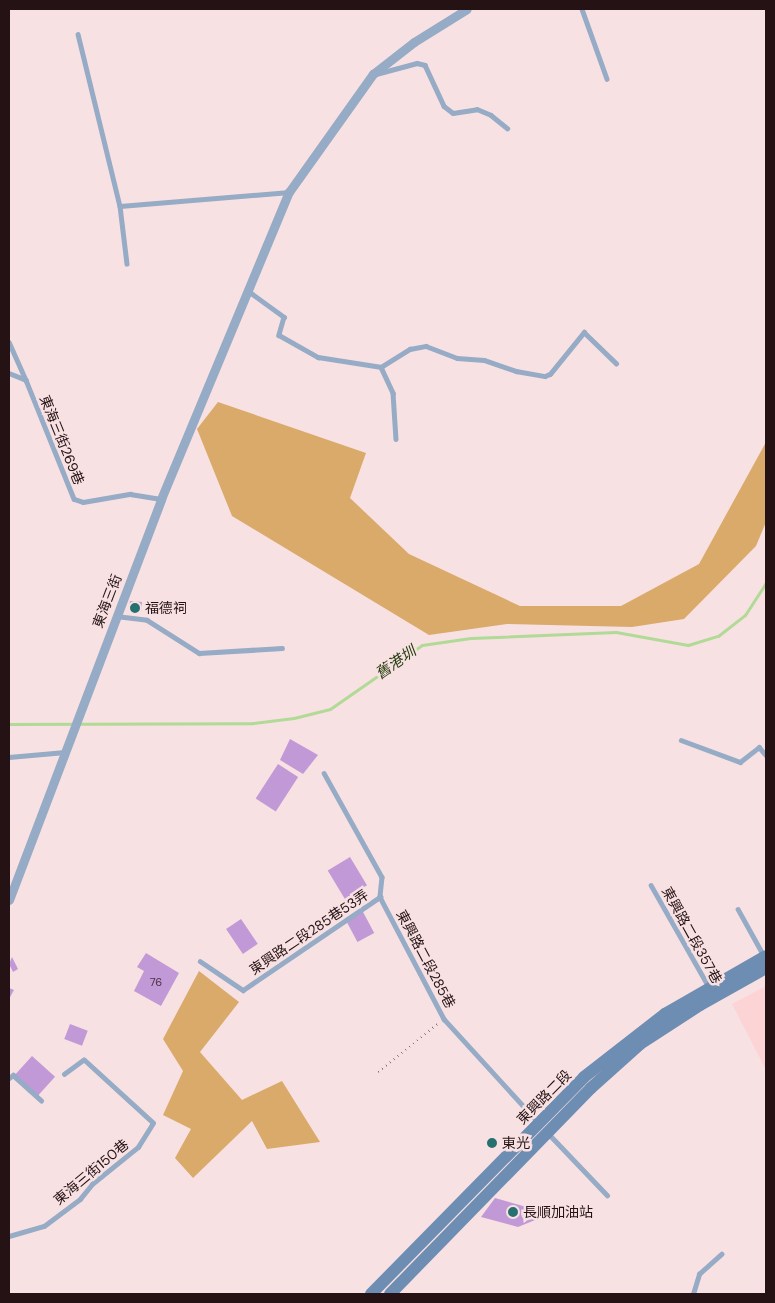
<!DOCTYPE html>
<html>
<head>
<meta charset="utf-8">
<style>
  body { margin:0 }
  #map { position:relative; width:775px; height:1303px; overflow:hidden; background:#f8e1e2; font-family:"DM Sans","Noto Sans TC",sans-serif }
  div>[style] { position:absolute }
  .built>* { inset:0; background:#fcd4d6 }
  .forest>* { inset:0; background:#daaa6a }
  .stream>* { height:3px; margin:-1.5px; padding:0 1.5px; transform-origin:1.5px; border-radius:1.5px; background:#b1da97 }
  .building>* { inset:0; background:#c299d7; transform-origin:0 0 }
  .path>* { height:2px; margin-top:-1px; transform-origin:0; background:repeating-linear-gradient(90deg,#857071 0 1px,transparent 0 5px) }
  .service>* { height:4.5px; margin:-2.25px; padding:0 2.25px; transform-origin:2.25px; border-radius:2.25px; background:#96abc5 }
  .minor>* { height:9px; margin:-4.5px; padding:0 4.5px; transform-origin:4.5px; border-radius:4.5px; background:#96abc5 }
  .secondary>* { height:12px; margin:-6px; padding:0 6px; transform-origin:6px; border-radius:6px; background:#6e8db3 }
  .dots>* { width:14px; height:14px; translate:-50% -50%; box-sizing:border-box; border:2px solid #f8e1e2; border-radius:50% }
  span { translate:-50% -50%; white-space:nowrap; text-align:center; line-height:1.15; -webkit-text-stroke:5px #f8e1e2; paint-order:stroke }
  .number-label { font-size:11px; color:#4c3445 }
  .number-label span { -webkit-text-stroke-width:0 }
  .street-label { font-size:14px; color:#251214 }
  .poi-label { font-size:14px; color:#251214 }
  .left { translate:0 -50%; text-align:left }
  .water-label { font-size:15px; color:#243d0f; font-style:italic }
  .frame { position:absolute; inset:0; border:10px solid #251214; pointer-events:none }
</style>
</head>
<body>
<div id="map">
  <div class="built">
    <i style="clip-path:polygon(766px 986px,766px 1070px,732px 1004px)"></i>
  </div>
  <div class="forest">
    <i style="clip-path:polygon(218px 402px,366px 453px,350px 498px,409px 554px,520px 606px,621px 606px,699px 564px,766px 442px,766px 522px,756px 546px,684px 619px,632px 627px,507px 624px,429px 635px,232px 516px,197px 429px)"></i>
    <i style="clip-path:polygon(199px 971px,239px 1002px,200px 1052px,242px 1100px,282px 1081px,320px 1142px,267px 1149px,252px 1121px,193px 1178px,175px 1158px,191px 1129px,163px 1115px,183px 1071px,163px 1039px)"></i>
  </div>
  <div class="stream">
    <i style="left:9px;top:724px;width:244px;rotate:-0.2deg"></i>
    <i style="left:253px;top:723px;width:41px;rotate:-7deg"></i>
    <i style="left:294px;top:718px;width:37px;rotate:-14deg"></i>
    <i style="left:330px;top:709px;width:112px;rotate:-34.8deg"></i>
    <i style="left:422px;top:645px;width:49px;rotate:-8.1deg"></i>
    <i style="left:471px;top:638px;width:145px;rotate:-2.4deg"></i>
    <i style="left:616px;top:632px;width:73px;rotate:10.2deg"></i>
    <i style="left:688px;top:645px;width:31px;rotate:-17deg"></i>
    <i style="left:718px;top:636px;width:34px;rotate:-38deg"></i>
    <i style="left:745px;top:615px;width:38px;rotate:-57deg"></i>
  </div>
  <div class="building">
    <i style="left:130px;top:601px;width:12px;height:9px;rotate:5deg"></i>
    <i style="clip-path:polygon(290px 739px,318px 755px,303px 774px,280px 760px)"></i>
    <i style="left:278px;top:764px;width:24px;height:41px;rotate:33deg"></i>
    <i style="left:350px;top:857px;width:33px;height:26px;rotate:59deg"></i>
    <i style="left:362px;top:910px;width:26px;height:19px;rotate:62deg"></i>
    <i style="left:241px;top:919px;width:30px;height:18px;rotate:56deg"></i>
    <i style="clip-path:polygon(146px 953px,179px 973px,161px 1006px,134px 991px,144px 971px,137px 967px)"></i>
    <i style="clip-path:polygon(12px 957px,18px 969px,13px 972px,9px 964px)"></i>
    <i style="clip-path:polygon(9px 988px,14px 990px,9px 999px)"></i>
    <i style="left:70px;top:1024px;width:19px;height:16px;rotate:21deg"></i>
    <i style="left:32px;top:1056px;width:31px;height:26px;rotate:42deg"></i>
    <i style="clip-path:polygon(495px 1198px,530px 1208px,534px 1204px,545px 1216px,518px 1227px,481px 1217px)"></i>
  </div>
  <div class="path">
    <i style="left:9px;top:970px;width:1px"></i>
    <i style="left:378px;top:1072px;width:78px;rotate:-38.8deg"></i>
  </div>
  <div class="service">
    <i style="left:582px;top:9px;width:74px;rotate:70.3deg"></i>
    <i style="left:78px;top:34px;width:177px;rotate:76.3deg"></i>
    <i style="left:120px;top:206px;width:58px;rotate:83.1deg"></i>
    <i style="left:376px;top:74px;width:42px;rotate:-15deg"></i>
    <i style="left:417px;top:63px;width:8px;rotate:14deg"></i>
    <i style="left:425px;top:65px;width:45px;rotate:65.1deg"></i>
    <i style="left:444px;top:106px;width:11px;rotate:38deg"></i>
    <i style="left:453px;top:113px;width:24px;rotate:-9deg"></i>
    <i style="left:477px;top:109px;width:15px;rotate:23deg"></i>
    <i style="left:491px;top:115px;width:21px;rotate:39deg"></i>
    <i style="left:120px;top:206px;width:170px;rotate:-4.7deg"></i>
    <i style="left:247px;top:290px;width:46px;rotate:36.1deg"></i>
    <i style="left:284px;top:317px;width:19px;rotate:106deg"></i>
    <i style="left:279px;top:335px;width:45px;rotate:29.4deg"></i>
    <i style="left:318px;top:357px;width:64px;rotate:9deg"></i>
    <i style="left:381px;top:367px;width:34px;rotate:-32deg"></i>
    <i style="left:410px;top:349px;width:16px;rotate:-11deg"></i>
    <i style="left:426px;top:346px;width:33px;rotate:21deg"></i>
    <i style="left:457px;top:358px;width:27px;rotate:4deg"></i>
    <i style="left:484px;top:360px;width:34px;rotate:19deg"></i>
    <i style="left:516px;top:371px;width:29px;rotate:10deg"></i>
    <i style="left:545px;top:376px;width:5px;rotate:-22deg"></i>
    <i style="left:550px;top:374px;width:54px;rotate:-51deg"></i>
    <i style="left:584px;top:332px;width:45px;rotate:44.1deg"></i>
    <i style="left:9px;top:342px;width:42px;rotate:65.9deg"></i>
    <i style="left:381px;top:367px;width:29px;rotate:65deg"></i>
    <i style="left:393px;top:393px;width:46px;rotate:86.3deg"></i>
    <i style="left:9px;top:373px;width:18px;rotate:22deg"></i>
    <i style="left:26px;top:380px;width:128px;rotate:68deg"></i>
    <i style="left:74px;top:499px;width:9px;rotate:18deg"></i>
    <i style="left:83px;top:502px;width:48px;rotate:-9.7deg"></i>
    <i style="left:130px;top:494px;width:31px;rotate:9deg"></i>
    <i style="left:116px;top:616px;width:31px;rotate:7deg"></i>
    <i style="left:147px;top:620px;width:62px;rotate:32.4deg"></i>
    <i style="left:199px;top:653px;width:83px;rotate:-3.4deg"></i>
    <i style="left:681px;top:740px;width:63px;rotate:20.4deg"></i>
    <i style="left:740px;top:762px;width:24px;rotate:-38deg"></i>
    <i style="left:759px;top:747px;width:11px;rotate:49deg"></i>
    <i style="left:9px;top:757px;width:56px;rotate:-5.1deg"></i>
    <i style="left:324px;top:773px;width:119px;rotate:60.9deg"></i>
    <i style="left:382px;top:877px;width:20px;rotate:96deg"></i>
    <i style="left:380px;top:897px;width:138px;rotate:62.3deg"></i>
    <i style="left:444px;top:1019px;width:139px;rotate:47.6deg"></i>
    <i style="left:651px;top:885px;width:117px;rotate:60.4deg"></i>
    <i style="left:738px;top:909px;width:54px;rotate:61deg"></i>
    <i style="left:200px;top:961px;width:52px;rotate:34deg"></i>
    <i style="left:243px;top:990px;width:166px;rotate:-34.2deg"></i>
    <i style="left:9px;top:1078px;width:5px;rotate:-37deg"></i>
    <i style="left:13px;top:1075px;width:38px;rotate:42deg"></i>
    <i style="left:548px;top:1133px;width:86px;rotate:46.4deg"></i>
    <i style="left:9px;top:1236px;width:36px;rotate:-16deg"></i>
    <i style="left:44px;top:1226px;width:45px;rotate:-36.9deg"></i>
    <i style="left:80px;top:1199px;width:19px;rotate:-51deg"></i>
    <i style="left:92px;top:1184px;width:59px;rotate:-38.8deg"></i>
    <i style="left:138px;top:1147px;width:28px;rotate:-58deg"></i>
    <i style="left:153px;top:1123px;width:93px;rotate:-137.6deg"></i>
    <i style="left:84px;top:1060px;width:24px;rotate:144deg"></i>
    <i style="left:693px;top:1294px;width:21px;rotate:-73deg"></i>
    <i style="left:699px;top:1274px;width:30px;rotate:-42deg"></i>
  </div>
  <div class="minor">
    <i style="left:9px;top:900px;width:429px;rotate:-69.2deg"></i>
    <i style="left:161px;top:499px;width:333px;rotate:-67.4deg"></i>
    <i style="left:289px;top:192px;width:145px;rotate:-54.6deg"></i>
    <i style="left:373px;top:74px;width:52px;rotate:-38deg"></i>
    <i style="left:414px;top:42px;width:62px;rotate:-31.9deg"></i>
  </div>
  <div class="secondary">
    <i style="left:371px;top:1294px;width:304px;rotate:-45.5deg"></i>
    <i style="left:584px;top:1077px;width:103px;rotate:-37.9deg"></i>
    <i style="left:665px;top:1014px;width:116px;rotate:-29.9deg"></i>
    <i style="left:390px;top:1294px;width:288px;rotate:-45.7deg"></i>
    <i style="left:591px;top:1088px;width:66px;rotate:-41.9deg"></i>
    <i style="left:640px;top:1044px;width:72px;rotate:-33deg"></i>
    <i style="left:700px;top:1005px;width:76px;rotate:-29.3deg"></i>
  </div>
  <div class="dots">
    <i style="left:135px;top:608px;background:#267170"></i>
    <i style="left:492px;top:1143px;background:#267170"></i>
    <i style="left:513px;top:1212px;background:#267170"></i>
  </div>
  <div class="number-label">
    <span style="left:156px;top:982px">76</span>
  </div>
  <div class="street-label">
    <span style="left:62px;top:440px;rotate:68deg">東海三街269巷</span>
    <span style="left:107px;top:601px;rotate:-69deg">東海三街</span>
    <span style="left:309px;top:932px;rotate:-34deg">東興路二段285巷53弄</span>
    <span style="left:692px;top:935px;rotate:61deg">東興路二段357巷</span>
    <span style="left:426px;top:959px;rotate:62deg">東興路二段285巷</span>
    <span style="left:544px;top:1097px;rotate:-45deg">東興路二段</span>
    <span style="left:91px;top:1172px;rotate:-40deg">東海三街150巷</span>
  </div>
  <div class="poi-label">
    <span class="left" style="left:145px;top:608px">福德祠</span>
    <span class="left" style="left:502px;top:1143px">東光</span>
    <span class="left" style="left:523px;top:1212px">長順加油站</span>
  </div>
  <div class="water-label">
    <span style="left:396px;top:663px;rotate:-35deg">舊港圳</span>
  </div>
  <div class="frame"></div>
</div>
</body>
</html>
